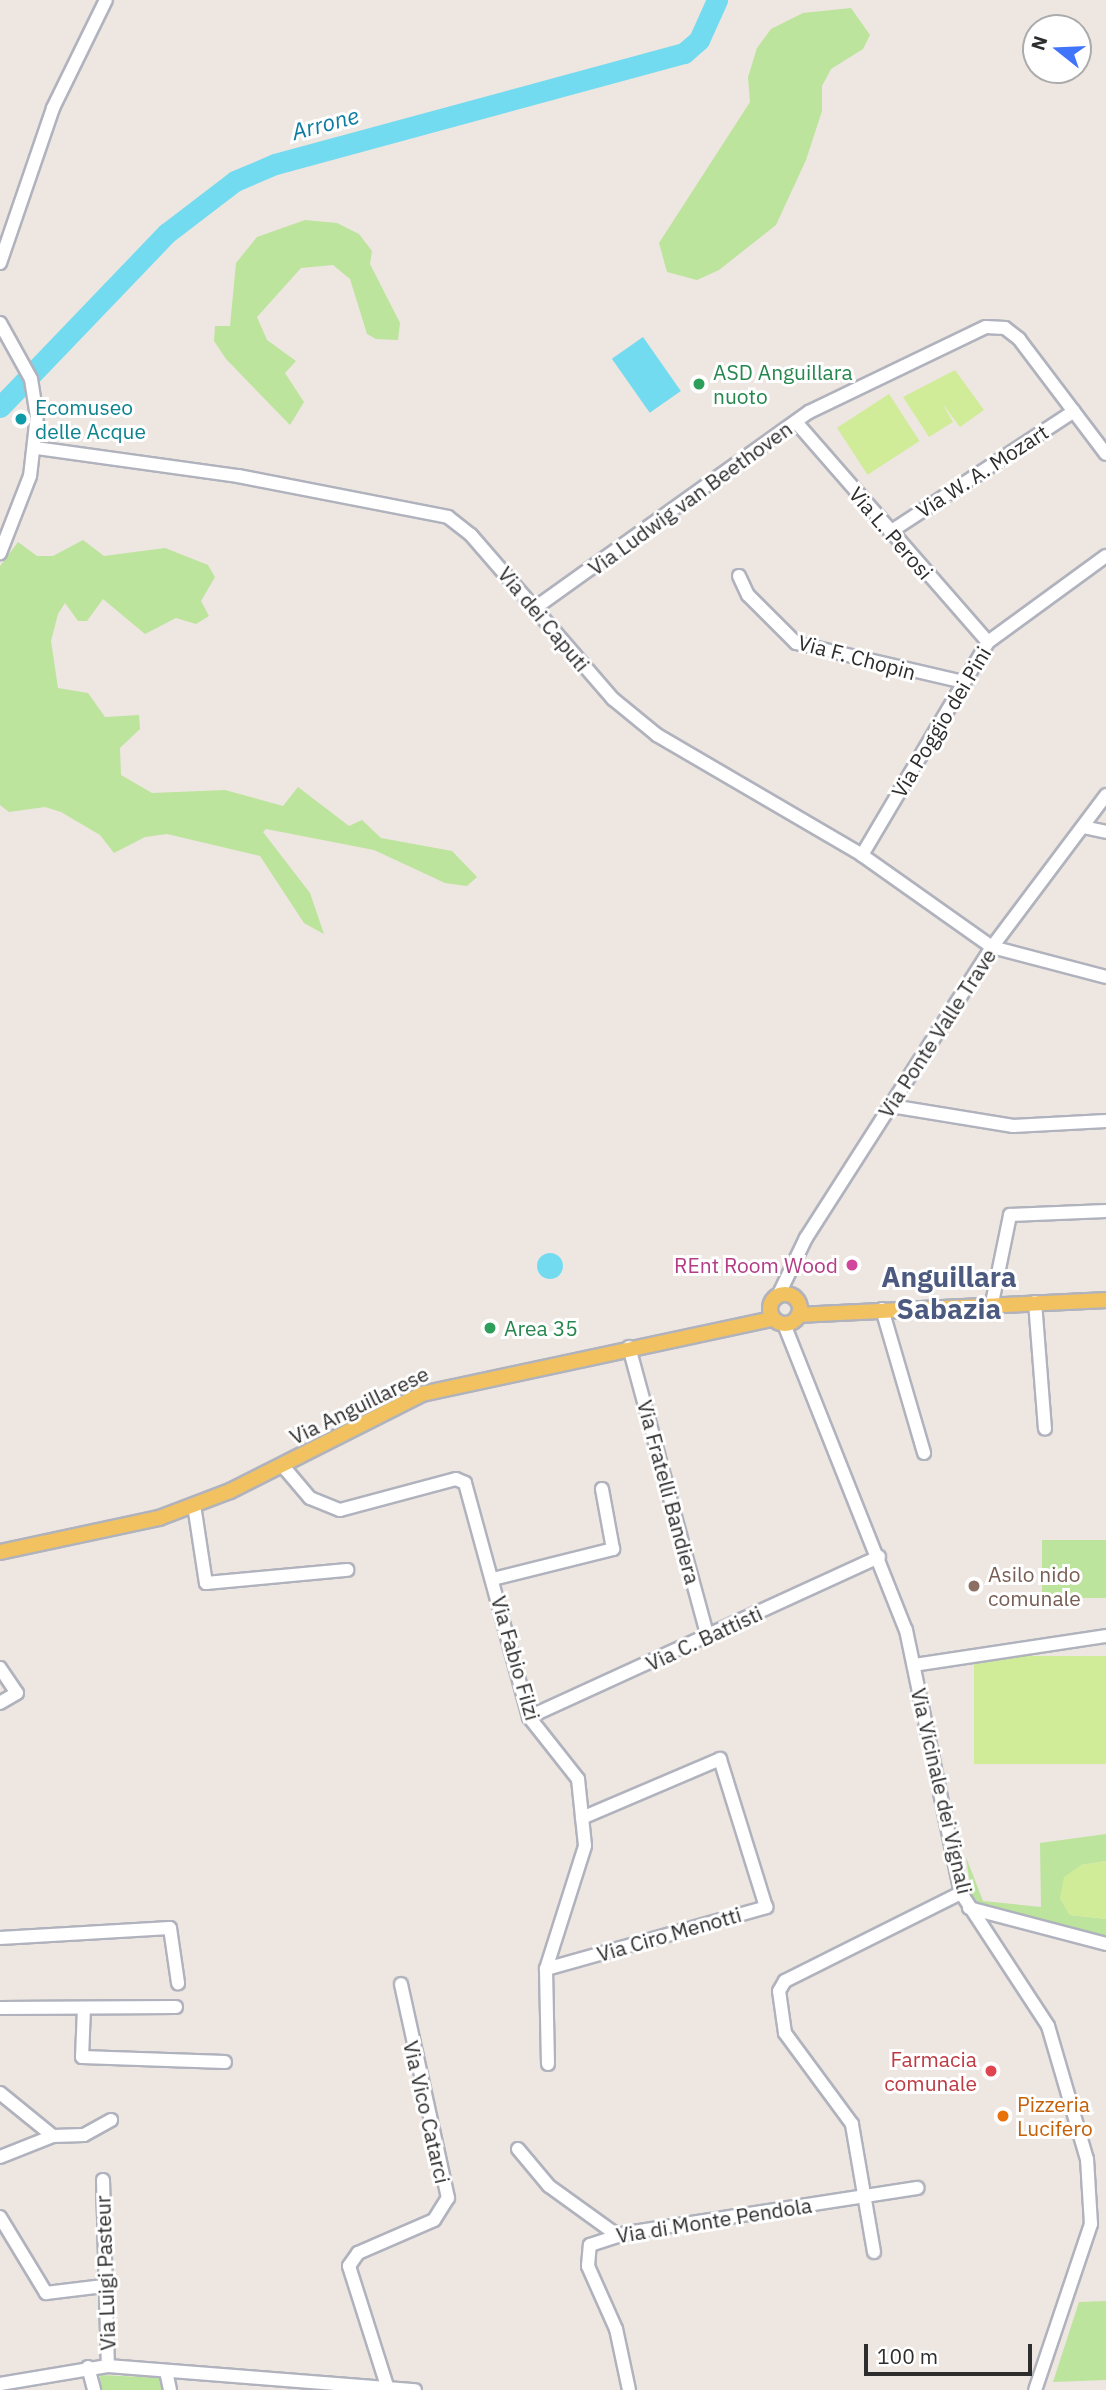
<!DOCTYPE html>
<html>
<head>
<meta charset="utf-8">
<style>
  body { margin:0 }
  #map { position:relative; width:1106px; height:2390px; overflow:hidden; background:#eee6e0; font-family:"IBM Plex Sans",sans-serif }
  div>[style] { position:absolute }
  .green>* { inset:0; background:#bce49c; transform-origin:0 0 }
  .pitch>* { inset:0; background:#d0ec98; transform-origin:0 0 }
  .water>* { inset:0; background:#73dbf0; transform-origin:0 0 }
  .round { border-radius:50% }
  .river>* { height:21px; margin:-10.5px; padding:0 10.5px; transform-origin:10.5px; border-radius:10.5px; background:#73dbf0 }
  .roads { filter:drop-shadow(2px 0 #b0b3bd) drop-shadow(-2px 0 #b0b3bd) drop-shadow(0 2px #b0b3bd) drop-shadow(0 -2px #b0b3bd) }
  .minor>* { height:12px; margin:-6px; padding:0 6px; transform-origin:6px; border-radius:6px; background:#fff }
  .major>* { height:14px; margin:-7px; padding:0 7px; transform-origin:7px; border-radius:7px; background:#f2c261 }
  .major>.ring { margin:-7px; padding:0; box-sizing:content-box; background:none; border:14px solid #f2c261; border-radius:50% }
  .dots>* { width:19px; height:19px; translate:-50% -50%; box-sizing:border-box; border:4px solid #fff; border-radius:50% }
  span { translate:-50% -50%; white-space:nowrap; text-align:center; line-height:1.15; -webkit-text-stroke:6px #fff; paint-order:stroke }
  .leisure-label { font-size:21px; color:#27864d }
  .left { translate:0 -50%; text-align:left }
  .culture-label { font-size:21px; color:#0d838f }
  .street-label { font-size:21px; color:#2d2d2d }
  .hotel-label { font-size:21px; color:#b23c85 }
  .right { translate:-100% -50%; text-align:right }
  .education-label { font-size:21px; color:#785e54 }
  .health-label { font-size:21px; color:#be3a42 }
  .food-label { font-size:21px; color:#c56008 }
  .water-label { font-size:23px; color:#0d7ca1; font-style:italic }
  .district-label { font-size:28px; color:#4c5a7f; font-weight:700 }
  .north { position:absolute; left:1022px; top:14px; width:70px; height:70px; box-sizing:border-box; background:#fff; border:2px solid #ababab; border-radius:50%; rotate:288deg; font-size:19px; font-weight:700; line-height:28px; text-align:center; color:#2d2d2d }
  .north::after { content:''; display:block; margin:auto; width:24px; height:32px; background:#4075fb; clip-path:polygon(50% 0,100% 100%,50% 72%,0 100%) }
  .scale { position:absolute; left:864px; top:2344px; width:168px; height:32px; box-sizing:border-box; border:4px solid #2d2d2d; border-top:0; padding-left:9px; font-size:21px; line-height:24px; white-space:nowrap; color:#2d2d2d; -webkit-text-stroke:5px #fff; paint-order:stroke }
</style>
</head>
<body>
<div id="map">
  <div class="green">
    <i style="clip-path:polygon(851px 8px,870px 35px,863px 49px,831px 69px,822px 86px,822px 111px,806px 160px,776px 225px,719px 270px,697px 280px,667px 272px,659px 243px,750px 102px,748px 77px,757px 48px,771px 29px,803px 13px)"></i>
    <i style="clip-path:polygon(305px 220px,337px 223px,359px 234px,372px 251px,370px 264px,400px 323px,398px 340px,376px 339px,367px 334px,350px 279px,333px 265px,301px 268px,257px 317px,267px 340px,296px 361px,285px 373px,304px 402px,290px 425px,226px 359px,214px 341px,215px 326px,230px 326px,236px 263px,257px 237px)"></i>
    <i style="clip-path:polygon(83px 540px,104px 556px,165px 548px,208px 565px,215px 577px,201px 601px,209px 616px,196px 624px,176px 618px,145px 634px,103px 599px,87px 621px,78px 621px,65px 603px,58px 614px,51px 641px,58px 688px,88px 693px,105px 717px,139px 715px,140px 729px,120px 748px,121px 775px,152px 793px,225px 790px,283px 806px,298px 787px,349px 826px,362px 820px,381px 838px,452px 851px,477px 877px,467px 886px,445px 883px,374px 850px,266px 829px,263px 832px,310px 893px,324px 934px,304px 923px,260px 856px,167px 834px,145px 837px,114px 853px,100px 835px,61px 812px,45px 807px,9px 812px,0 805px,0 566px,18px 542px,37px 556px,53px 556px)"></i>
    <i style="left:1106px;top:1540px;width:58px;height:64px;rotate:90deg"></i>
    <i style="clip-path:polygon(1106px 1834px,1106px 1861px,1081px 1865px,1060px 1898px,1070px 1915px,1106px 1919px,1106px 1939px,982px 1908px,971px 1893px,966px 1857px,983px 1901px,1041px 1907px,1040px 1843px)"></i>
    <i style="clip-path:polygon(1106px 2301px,1106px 2380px,1053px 2382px,1079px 2302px)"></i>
    <i style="clip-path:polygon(100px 2375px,163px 2378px,165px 2390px,101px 2390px)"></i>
  </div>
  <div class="pitch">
    <i style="clip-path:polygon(955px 370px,984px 410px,960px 427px,942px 403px,953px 422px,929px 437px,903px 397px)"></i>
    <i style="left:889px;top:394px;width:56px;height:62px;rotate:57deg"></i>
    <i style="left:1106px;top:1656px;width:108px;height:132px;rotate:90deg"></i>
    <i style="clip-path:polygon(1106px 1861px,1106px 1919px,1070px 1915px,1060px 1898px,1064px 1877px,1081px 1865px)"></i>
  </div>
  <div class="water">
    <i style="left:643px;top:337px;width:66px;height:38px;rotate:55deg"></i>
    <i class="round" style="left:537px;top:1253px;width:26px;height:26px"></i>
  </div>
  <div class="river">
    <i style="left:0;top:407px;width:241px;rotate:-46.2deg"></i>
    <i style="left:167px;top:233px;width:86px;rotate:-37.4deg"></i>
    <i style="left:235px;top:181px;width:43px;rotate:-23deg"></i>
    <i style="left:275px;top:164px;width:424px;rotate:-15.2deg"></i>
    <i style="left:684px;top:53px;width:20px;rotate:-41deg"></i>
    <i style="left:699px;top:40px;width:44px;rotate:-65.8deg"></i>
  </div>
  <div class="roads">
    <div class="minor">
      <i style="left:0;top:263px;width:164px;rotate:-71.1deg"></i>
      <i style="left:53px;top:108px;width:120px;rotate:-63.9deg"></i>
      <i style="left:0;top:323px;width:64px;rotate:61deg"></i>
      <i style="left:31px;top:379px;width:36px;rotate:81deg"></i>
      <i style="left:37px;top:415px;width:61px;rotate:96.5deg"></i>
      <i style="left:30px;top:476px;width:83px;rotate:111.3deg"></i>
      <i style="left:796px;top:422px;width:292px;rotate:48.9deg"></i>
      <i style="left:36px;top:448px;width:204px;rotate:7.9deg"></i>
      <i style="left:238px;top:476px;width:214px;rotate:11deg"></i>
      <i style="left:448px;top:517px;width:29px;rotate:38deg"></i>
      <i style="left:471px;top:535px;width:217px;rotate:49.1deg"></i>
      <i style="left:613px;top:699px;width:57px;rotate:39.3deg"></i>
      <i style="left:657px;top:735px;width:238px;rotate:30.3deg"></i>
      <i style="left:862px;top:855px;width:159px;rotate:35.3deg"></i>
      <i style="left:992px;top:947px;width:118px;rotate:14.7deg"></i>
      <i style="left:890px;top:532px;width:220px;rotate:-33.3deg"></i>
      <i style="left:739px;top:576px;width:21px;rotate:65deg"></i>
      <i style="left:748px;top:595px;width:68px;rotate:45deg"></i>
      <i style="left:796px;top:643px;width:172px;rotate:13.1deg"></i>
      <i style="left:535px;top:608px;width:337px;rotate:-35.6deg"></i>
      <i style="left:809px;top:412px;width:196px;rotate:-25.7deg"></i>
      <i style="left:986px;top:327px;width:19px;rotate:3deg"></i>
      <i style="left:1005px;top:328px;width:18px;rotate:38deg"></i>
      <i style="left:1019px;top:339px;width:144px;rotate:52.9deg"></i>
      <i style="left:1083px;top:827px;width:24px;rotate:12deg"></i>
      <i style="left:862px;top:855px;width:247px;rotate:-59.4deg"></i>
      <i style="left:988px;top:642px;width:146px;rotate:-36.1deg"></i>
      <i style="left:891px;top:1106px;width:124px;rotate:9.3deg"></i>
      <i style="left:1013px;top:1126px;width:93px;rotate:-3.1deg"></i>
      <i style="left:779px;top:1294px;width:62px;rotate:-64.3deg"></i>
      <i style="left:806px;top:1238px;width:345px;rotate:-57.4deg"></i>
      <i style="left:992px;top:947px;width:190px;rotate:-53.1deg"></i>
      <i style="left:1035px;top:1302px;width:127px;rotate:85.5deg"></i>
      <i style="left:992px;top:1303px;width:90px;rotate:-78.4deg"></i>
      <i style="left:1010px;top:1215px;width:96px;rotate:-2.4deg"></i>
      <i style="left:882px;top:1309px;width:150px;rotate:73.7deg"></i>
      <i style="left:784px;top:1324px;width:329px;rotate:68.3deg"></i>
      <i style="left:906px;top:1630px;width:269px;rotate:78.2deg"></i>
      <i style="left:961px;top:1893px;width:159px;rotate:56.8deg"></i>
      <i style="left:1048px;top:2026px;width:139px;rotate:73.7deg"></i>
      <i style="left:1087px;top:2159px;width:65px;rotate:86.5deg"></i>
      <i style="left:1091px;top:2224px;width:175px;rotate:108.6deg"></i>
      <i style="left:629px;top:1347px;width:301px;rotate:74.8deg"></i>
      <i style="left:282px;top:1465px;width:43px;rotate:49.7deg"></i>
      <i style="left:310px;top:1498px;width:32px;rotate:22deg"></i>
      <i style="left:340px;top:1510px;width:120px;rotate:-15deg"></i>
      <i style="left:456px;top:1479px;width:10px;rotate:24deg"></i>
      <i style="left:465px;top:1483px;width:243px;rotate:74.7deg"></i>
      <i style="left:529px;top:1717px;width:79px;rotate:51.7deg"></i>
      <i style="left:578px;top:1779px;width:67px;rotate:84deg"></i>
      <i style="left:585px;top:1846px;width:129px;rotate:107.6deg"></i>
      <i style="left:546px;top:1969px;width:95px;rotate:88.8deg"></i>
      <i style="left:194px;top:1505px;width:79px;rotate:81.3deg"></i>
      <i style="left:206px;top:1583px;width:142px;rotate:-5.3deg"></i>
      <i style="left:493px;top:1579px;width:124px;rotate:-14deg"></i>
      <i style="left:613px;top:1549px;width:61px;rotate:-100.4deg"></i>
      <i style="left:914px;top:1665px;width:194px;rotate:-8.6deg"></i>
      <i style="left:0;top:1668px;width:30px;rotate:56deg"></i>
      <i style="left:17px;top:1693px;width:20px;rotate:150deg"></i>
      <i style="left:529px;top:1717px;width:385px;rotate:-24.6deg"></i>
      <i style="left:969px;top:1908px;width:142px;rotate:14.7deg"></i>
      <i style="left:0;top:1938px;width:170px;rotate:-3.4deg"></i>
      <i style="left:170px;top:1928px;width:56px;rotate:81.7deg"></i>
      <i style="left:546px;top:1969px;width:229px;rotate:-15.7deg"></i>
      <i style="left:766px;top:1907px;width:155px;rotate:-107.3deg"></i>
      <i style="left:720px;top:1759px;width:150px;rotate:156.9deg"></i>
      <i style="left:0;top:2008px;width:176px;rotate:-0.3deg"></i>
      <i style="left:84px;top:2008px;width:49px;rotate:92.3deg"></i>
      <i style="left:82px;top:2057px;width:143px;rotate:2deg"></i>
      <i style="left:0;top:2093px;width:68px;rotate:39.1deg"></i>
      <i style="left:53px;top:2136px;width:57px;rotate:158.4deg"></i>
      <i style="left:53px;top:2136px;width:31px;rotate:-2deg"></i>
      <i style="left:84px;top:2135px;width:31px;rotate:-29deg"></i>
      <i style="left:518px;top:2149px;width:48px;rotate:50deg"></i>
      <i style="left:549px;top:2186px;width:84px;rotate:35.8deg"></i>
      <i style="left:103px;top:2180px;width:186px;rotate:88.5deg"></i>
      <i style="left:0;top:2217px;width:89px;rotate:58.8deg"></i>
      <i style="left:46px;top:2293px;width:58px;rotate:-6.9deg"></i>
      <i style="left:874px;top:2252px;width:130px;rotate:-99.8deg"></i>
      <i style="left:852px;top:2124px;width:113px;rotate:-126.4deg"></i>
      <i style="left:785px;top:2033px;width:42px;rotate:-98.1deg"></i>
      <i style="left:779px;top:1991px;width:12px;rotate:-59deg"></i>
      <i style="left:785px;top:1981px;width:197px;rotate:-26.6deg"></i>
      <i style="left:88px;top:2367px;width:24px;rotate:75deg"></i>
      <i style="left:166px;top:2371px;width:19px;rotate:78deg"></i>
      <i style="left:0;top:2384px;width:109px;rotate:-9.5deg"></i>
      <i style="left:108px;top:2366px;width:308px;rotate:4.5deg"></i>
      <i style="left:387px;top:2386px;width:126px;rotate:-107.6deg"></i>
      <i style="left:349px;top:2266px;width:16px;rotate:-55deg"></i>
      <i style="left:358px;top:2253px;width:83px;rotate:-23.5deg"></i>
      <i style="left:434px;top:2220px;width:26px;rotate:-58deg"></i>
      <i style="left:448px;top:2198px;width:219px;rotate:-102.4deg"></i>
      <i style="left:629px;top:2390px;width:62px;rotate:-102deg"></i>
      <i style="left:616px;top:2329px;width:69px;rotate:-114deg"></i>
      <i style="left:588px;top:2266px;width:21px;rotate:-85deg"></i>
      <i style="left:590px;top:2245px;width:38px;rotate:-18deg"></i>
      <i style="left:626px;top:2233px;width:295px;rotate:-8.8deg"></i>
    </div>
    <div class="major">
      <i class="ring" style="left:770px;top:1294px;width:16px;height:16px"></i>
      <i style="left:799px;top:1315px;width:307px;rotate:-2.8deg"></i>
      <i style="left:0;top:1552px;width:163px;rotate:-12.1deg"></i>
      <i style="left:159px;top:1518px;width:76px;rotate:-20.8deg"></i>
      <i style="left:230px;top:1491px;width:215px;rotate:-26.8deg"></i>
      <i style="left:422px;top:1394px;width:359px;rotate:-12.1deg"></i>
    </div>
  </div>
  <div class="dots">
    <i style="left:699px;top:384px;background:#2e9e5b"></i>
    <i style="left:21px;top:419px;background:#0f9aa8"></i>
    <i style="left:852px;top:1265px;background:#d1479c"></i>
    <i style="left:490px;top:1328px;background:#2e9e5b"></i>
    <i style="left:974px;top:1586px;background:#8d6e63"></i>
    <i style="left:991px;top:2071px;background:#e0444e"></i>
    <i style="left:1003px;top:2116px;background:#e8710a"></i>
  </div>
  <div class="leisure-label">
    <span class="left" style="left:713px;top:384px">ASD Anguillara<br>nuoto</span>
    <span class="left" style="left:504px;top:1328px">Area 35</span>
  </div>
  <div class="culture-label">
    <span class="left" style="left:35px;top:419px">Ecomuseo<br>delle Acque</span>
  </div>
  <div class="street-label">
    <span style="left:982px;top:471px;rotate:-33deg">Via W. A. Mozart</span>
    <span style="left:690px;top:498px;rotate:-36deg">Via Ludwig van Beethoven</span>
    <span style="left:891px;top:533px;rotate:49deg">Via L. Perosi</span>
    <span style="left:544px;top:619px;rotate:50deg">Via dei Caputi</span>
    <span style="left:857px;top:657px;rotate:15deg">Via F. Chopin</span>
    <span style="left:941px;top:722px;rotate:-59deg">Via Poggio dei Pini</span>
    <span style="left:937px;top:1033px;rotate:-57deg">Via Ponte Valle Trave</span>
    <span style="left:359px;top:1405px;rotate:-26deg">Via Anguillarese</span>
    <span style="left:669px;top:1492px;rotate:75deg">Via Fratelli Bandiera</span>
    <span style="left:704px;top:1638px;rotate:-25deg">Via C. Battisti</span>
    <span style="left:516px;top:1658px;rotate:74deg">Via Fabio Filzi</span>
    <span style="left:942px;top:1791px;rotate:77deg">Via Vicinale dei Vignali</span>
    <span style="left:669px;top:1934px;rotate:-16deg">Via Ciro Menotti</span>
    <span style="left:427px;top:2112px;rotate:77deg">Via Vico Catarci</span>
    <span style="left:714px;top:2220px;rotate:-9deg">Via di Monte Pendola</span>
    <span style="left:105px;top:2273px;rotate:-92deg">Via Luigi Pasteur</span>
  </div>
  <div class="hotel-label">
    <span class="right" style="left:838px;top:1265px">REnt Room Wood</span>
  </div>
  <div class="education-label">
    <span class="left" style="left:988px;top:1586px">Asilo nido<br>comunale</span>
  </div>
  <div class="health-label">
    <span class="right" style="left:977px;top:2071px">Farmacia<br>comunale</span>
  </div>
  <div class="food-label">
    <span class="left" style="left:1017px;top:2116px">Pizzeria<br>Lucifero</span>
  </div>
  <div class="water-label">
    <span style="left:325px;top:123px;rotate:-15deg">Arrone</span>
  </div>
  <div class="district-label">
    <span style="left:949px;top:1293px">Anguillara<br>Sabazia</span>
  </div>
  <div class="north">N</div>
  <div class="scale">100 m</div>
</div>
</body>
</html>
